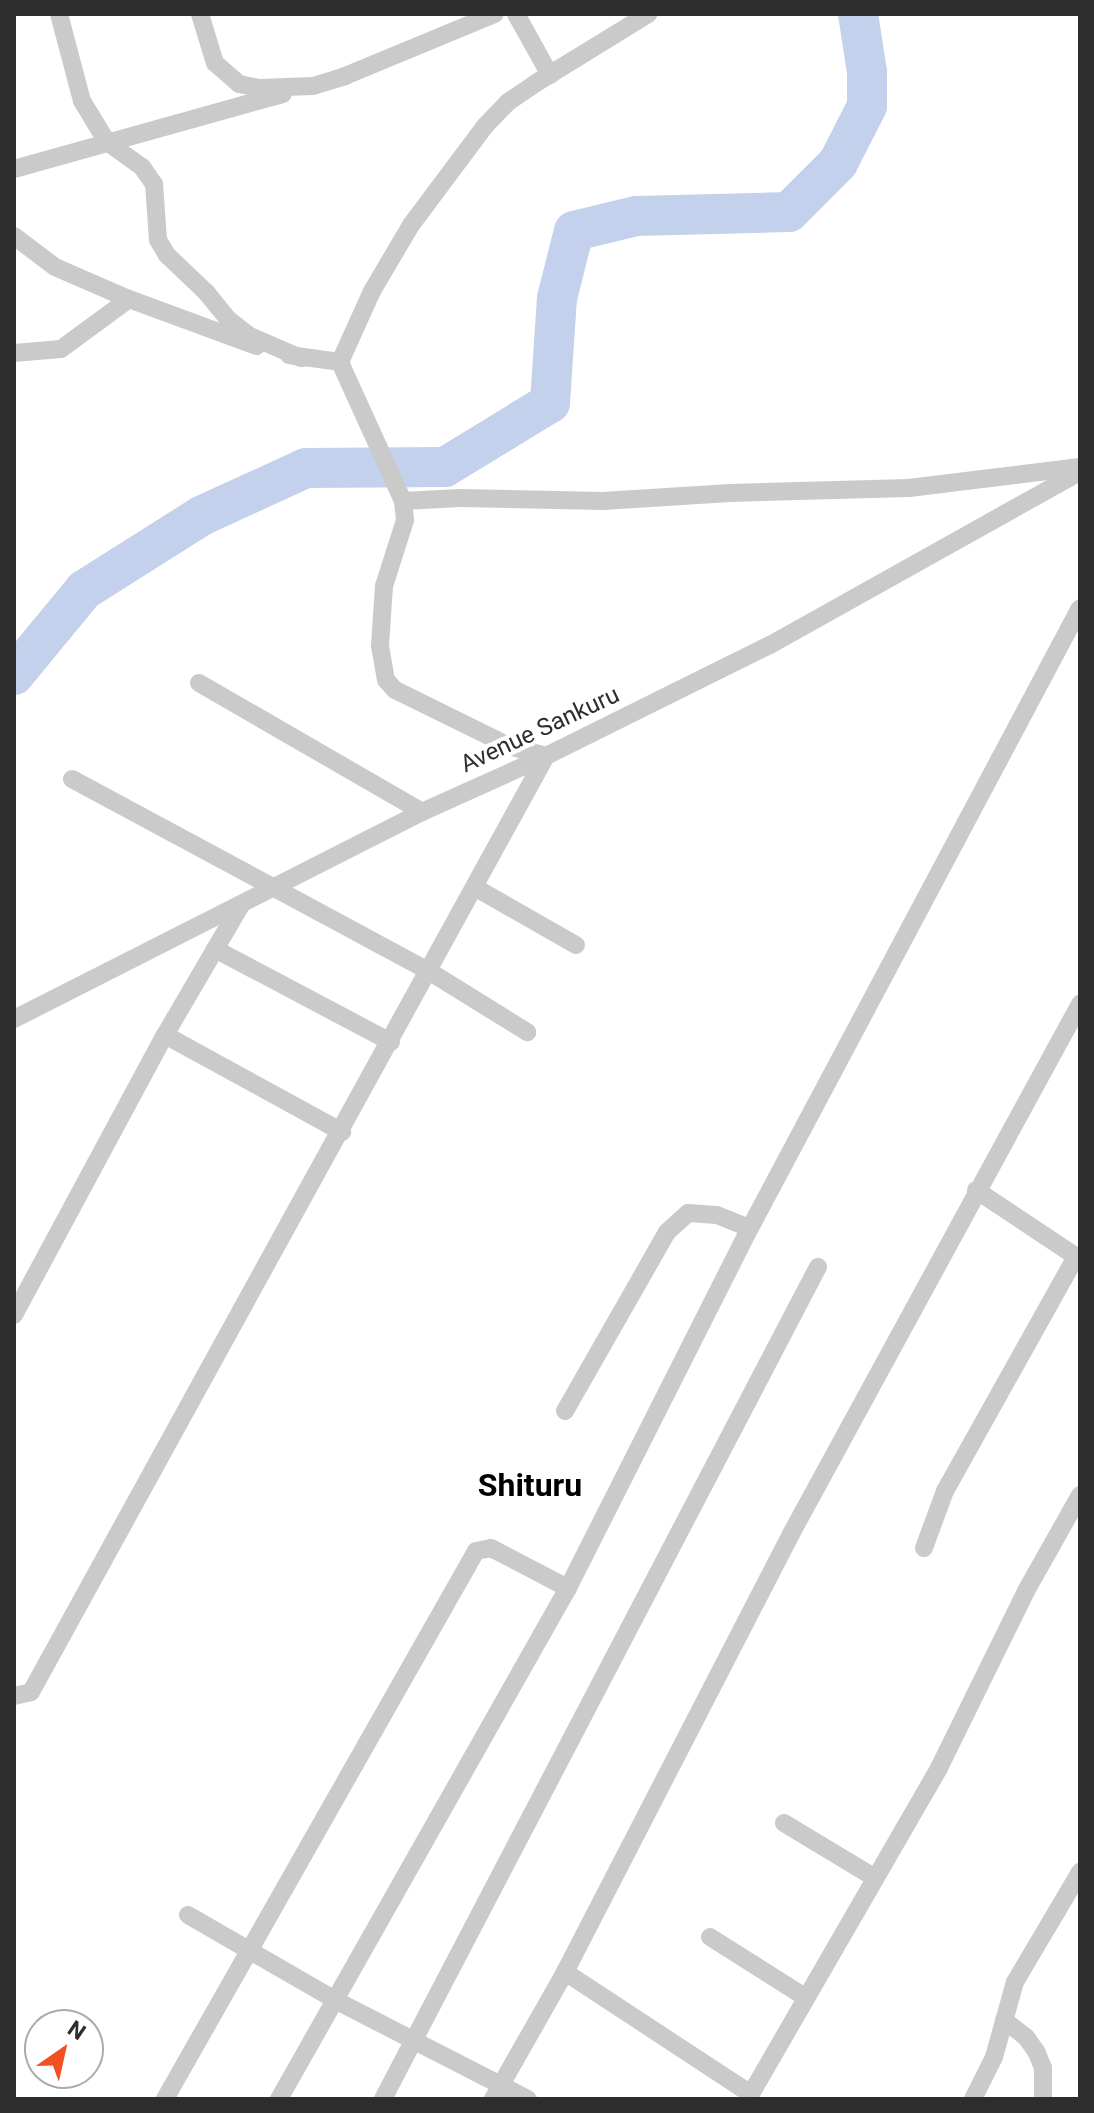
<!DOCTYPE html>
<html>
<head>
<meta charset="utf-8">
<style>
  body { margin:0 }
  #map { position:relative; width:1094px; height:2113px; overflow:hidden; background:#fff; font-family:Roboto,sans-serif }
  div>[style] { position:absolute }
  .river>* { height:40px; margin:-20px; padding:0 20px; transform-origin:20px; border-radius:20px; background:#c3d1ed }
  .minor>* { height:18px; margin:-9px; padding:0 9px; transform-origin:9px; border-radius:9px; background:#cacaca }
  span { translate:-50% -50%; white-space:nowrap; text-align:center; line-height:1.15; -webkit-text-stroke:8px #fff; paint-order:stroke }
  .street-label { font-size:24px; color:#2d2d2d }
  .district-label { font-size:32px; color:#000; font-weight:700 }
  .frame { position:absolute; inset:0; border:16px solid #2d2d2d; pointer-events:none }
  .north { position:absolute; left:24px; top:2009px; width:80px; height:80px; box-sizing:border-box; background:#fff; border:2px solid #ababab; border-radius:50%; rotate:34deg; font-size:22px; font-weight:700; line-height:32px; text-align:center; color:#2d2d2d }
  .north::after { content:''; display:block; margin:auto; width:28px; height:36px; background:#f15022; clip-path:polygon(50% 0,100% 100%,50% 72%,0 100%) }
</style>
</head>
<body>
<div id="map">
  <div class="river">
    <i style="left:14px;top:675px;width:110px;rotate:-50.5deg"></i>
    <i style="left:84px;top:590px;width:138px;rotate:-32.3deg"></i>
    <i style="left:201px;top:516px;width:115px;rotate:-24.6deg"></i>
    <i style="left:306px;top:468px;width:139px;rotate:-0.4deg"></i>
    <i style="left:445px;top:467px;width:123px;rotate:-31.4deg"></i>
    <i style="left:550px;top:403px;width:105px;rotate:-86.2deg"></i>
    <i style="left:557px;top:298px;width:69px;rotate:-75.8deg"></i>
    <i style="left:574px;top:231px;width:64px;rotate:-13.6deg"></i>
    <i style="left:636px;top:216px;width:153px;rotate:-1.5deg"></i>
    <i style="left:789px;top:212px;width:69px;rotate:-45deg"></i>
    <i style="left:838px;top:163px;width:64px;rotate:-63deg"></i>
    <i style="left:867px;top:106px;width:34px;rotate:-90deg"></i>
    <i style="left:867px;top:72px;width:59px;rotate:-98.8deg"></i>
  </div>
  <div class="minor">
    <i style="left:59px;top:14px;width:90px;rotate:75.2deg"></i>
    <i style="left:82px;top:101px;width:48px;rotate:58.6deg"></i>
    <i style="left:107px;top:142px;width:43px;rotate:35.5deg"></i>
    <i style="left:142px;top:167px;width:21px;rotate:55deg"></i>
    <i style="left:154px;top:184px;width:56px;rotate:85.9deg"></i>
    <i style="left:158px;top:240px;width:17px;rotate:59deg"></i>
    <i style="left:167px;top:255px;width:54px;rotate:43.5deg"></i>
    <i style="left:206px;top:292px;width:35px;rotate:51deg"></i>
    <i style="left:228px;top:319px;width:28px;rotate:38deg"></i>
    <i style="left:250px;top:336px;width:56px;rotate:23.3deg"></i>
    <i style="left:200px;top:14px;width:51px;rotate:73deg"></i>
    <i style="left:215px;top:63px;width:32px;rotate:41deg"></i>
    <i style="left:239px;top:84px;width:20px;rotate:11deg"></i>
    <i style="left:259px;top:88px;width:54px;rotate:-2.1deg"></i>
    <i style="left:313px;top:86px;width:34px;rotate:-17deg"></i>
    <i style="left:345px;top:76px;width:162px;rotate:-22.5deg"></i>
    <i style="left:516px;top:14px;width:70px;rotate:60.9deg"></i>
    <i style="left:14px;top:169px;width:279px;rotate:-15.6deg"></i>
    <i style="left:14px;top:236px;width:51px;rotate:37.1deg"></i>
    <i style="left:55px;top:267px;width:81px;rotate:23.4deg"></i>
    <i style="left:129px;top:299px;width:136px;rotate:20.2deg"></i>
    <i style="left:14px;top:353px;width:47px;rotate:-4.9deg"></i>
    <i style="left:61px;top:349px;width:84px;rotate:-36.3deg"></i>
    <i style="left:289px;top:355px;width:51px;rotate:7.8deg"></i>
    <i style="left:403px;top:501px;width:57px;rotate:-3deg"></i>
    <i style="left:460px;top:498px;width:143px;rotate:1.2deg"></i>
    <i style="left:603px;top:501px;width:127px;rotate:-3.6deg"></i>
    <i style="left:730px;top:493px;width:179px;rotate:-1.6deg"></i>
    <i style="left:909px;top:488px;width:172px;rotate:-7deg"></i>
    <i style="left:199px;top:683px;width:258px;rotate:30deg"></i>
    <i style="left:72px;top:779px;width:403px;rotate:28.3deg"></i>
    <i style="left:427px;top:970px;width:118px;rotate:31.8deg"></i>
    <i style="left:476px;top:888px;width:115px;rotate:29.7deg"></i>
    <i style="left:215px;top:949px;width:199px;rotate:27.9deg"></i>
    <i style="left:14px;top:1019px;width:458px;rotate:-26.9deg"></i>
    <i style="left:422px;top:812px;width:136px;rotate:-24.3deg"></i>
    <i style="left:546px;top:756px;width:250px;rotate:-26.4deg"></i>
    <i style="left:770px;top:645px;width:355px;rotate:-29.2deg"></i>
    <i style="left:165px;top:1035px;width:202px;rotate:28.7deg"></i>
    <i style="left:976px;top:1190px;width:125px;rotate:33.6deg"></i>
    <i style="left:14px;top:1315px;width:318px;rotate:-61.7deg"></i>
    <i style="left:165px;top:1035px;width:151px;rotate:-59.7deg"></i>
    <i style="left:565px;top:1411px;width:206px;rotate:-60.3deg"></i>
    <i style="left:667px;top:1232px;width:28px;rotate:-42deg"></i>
    <i style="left:688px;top:1213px;width:29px;rotate:4deg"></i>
    <i style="left:717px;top:1215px;width:35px;rotate:22deg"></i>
    <i style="left:924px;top:1548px;width:61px;rotate:-69.8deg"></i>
    <i style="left:945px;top:1491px;width:268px;rotate:-60.8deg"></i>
    <i style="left:14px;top:1696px;width:17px;rotate:-13deg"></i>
    <i style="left:31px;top:1692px;width:1068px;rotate:-61.18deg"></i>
    <i style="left:546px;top:756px;width:38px;rotate:-165deg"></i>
    <i style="left:509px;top:746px;width:127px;rotate:-153.8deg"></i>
    <i style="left:395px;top:690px;width:13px;rotate:-132deg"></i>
    <i style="left:386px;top:680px;width:35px;rotate:-100deg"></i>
    <i style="left:380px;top:646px;width:60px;rotate:-86.2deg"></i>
    <i style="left:384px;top:586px;width:69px;rotate:-72.3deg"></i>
    <i style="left:405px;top:520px;width:19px;rotate:-96deg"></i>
    <i style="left:403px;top:501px;width:153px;rotate:-114.4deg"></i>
    <i style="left:340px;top:362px;width:78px;rotate:-65.7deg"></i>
    <i style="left:372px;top:291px;width:77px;rotate:-59.4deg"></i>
    <i style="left:411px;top:225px;width:124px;rotate:-53.2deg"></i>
    <i style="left:485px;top:126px;width:33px;rotate:-46deg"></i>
    <i style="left:508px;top:102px;width:34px;rotate:-34deg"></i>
    <i style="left:536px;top:83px;width:132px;rotate:-31.6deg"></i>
    <i style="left:784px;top:1823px;width:106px;rotate:31.1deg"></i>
    <i style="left:188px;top:1915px;width:170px;rotate:30deg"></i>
    <i style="left:335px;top:2000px;width:217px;rotate:27.2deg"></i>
    <i style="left:710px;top:1937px;width:112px;rotate:32.3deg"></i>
    <i style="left:565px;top:1972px;width:222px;rotate:33.3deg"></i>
    <i style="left:1004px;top:2020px;width:28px;rotate:38deg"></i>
    <i style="left:1026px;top:2037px;width:19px;rotate:55deg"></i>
    <i style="left:1037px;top:2053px;width:16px;rotate:68deg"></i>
    <i style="left:1043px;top:2068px;width:31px;rotate:90deg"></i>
    <i style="left:165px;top:2099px;width:630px;rotate:-60.42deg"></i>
    <i style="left:476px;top:1551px;width:15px;rotate:-11deg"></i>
    <i style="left:491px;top:1548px;width:87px;rotate:27.5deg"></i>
    <i style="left:279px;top:2099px;width:587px;rotate:-60.51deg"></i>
    <i style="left:568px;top:1588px;width:403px;rotate:-63.2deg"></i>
    <i style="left:750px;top:1228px;width:702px;rotate:-61.98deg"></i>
    <i style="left:383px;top:2099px;width:939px;rotate:-62.4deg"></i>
    <i style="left:493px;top:2099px;width:146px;rotate:-60.4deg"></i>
    <i style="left:565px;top:1972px;width:493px;rotate:-62.7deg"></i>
    <i style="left:791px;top:1534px;width:604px;rotate:-61.4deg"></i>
    <i style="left:748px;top:2099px;width:382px;rotate:-60deg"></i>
    <i style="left:939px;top:1768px;width:197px;rotate:-63.8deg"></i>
    <i style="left:1026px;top:1591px;width:110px;rotate:-60.6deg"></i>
    <i style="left:973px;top:2099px;width:47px;rotate:-63.4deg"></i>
    <i style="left:994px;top:2057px;width:78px;rotate:-74.4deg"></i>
    <i style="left:1015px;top:1982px;width:128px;rotate:-59.4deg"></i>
  </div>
  <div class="street-label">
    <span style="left:540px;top:730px;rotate:-25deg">Avenue Sankuru</span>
  </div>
  <div class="district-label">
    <span style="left:530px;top:1485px">Shituru</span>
  </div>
  <div class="frame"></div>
  <div class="north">N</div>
</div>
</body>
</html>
